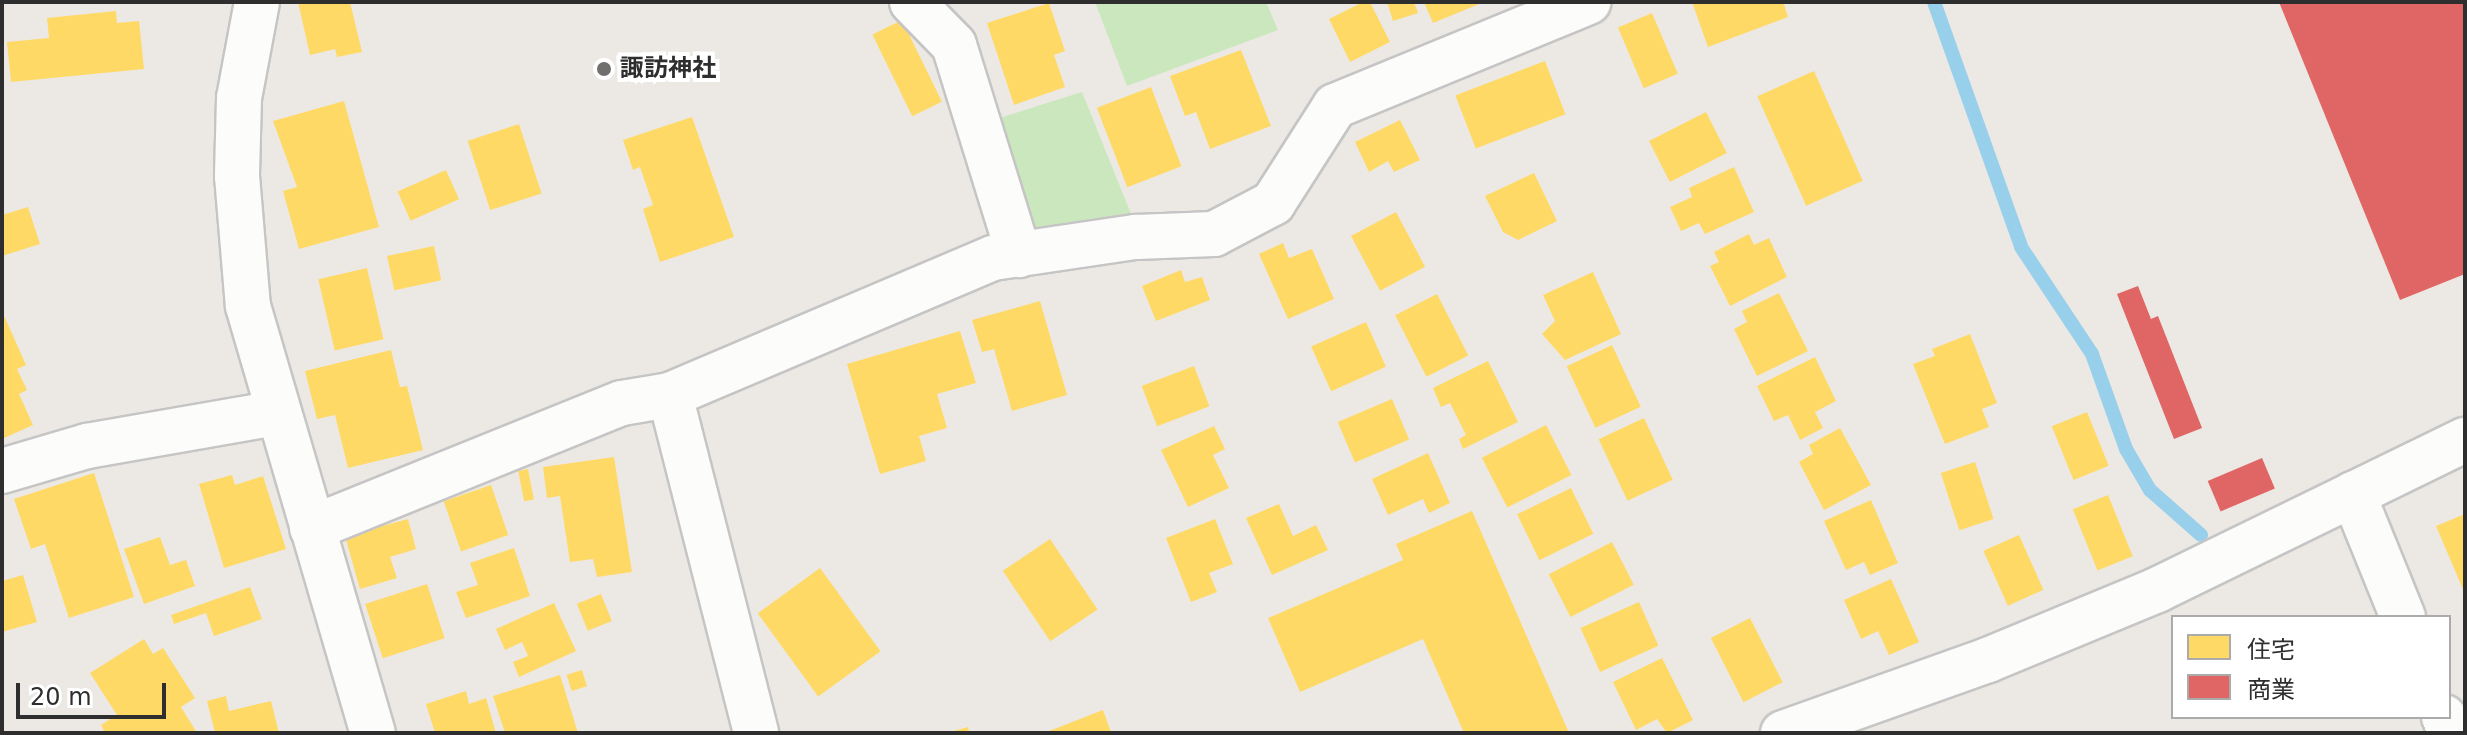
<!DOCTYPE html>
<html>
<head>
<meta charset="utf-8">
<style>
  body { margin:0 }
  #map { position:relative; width:2467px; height:735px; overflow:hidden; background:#ece9e4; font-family:"DejaVu Sans","Noto Sans JP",sans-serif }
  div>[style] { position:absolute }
  .green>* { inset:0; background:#cbe7bd }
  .homes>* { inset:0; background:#ffd966; transform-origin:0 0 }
  .shops>* { inset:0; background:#e06666; transform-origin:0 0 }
  .stream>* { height:14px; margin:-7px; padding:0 7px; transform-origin:7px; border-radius:7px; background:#98d0ec }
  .roads { filter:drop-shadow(2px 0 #c5c5c5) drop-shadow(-2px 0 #c5c5c5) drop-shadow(0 2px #c5c5c5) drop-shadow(0 -2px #c5c5c5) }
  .minor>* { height:44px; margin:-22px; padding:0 22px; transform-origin:22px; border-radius:22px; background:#fcfcfb }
  .dots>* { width:22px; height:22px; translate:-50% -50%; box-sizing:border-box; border:4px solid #fff; border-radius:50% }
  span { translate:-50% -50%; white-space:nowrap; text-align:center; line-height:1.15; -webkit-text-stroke:8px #fff; paint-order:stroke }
  .poi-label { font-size:24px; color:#2e2e2e; font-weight:700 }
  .left { translate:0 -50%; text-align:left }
  .frame { position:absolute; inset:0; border:4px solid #2e2e2e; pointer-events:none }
  .legend { position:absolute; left:2171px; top:615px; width:280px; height:104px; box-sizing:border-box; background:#fff; border:2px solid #ababab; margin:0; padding:10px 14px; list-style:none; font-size:24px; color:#2e2e2e }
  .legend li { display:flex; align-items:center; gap:16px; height:40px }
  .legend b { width:40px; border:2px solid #ababab }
  .scale { position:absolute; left:16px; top:683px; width:150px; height:36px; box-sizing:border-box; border:4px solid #2e2e2e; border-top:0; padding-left:10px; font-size:24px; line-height:28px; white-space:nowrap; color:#2e2e2e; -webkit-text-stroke:6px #fff; paint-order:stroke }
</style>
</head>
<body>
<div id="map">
  <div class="green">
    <i style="clip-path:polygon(1095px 2px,1266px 2px,1278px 30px,1127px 86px)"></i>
    <i style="clip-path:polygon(1082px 92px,1131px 214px,1024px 230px,987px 122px)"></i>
  </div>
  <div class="homes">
    <i style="clip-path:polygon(298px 2px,350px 2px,362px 52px,337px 57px,335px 49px,310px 55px)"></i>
    <i style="clip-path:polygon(1363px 2px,1370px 2px,1390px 42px,1350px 62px,1329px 19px)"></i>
    <i style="clip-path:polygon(1387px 2px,1414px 2px,1418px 13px,1393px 21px)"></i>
    <i style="clip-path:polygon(1424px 2px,1484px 2px,1433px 23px)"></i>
    <i style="clip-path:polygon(1692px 2px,1789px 2px,1784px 4px,1788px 17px,1708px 47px)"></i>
    <i style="clip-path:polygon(1049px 3px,1065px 51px,1054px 55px,1065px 87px,1014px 105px,987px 23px)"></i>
    <i style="clip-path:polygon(116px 11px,117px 23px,139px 21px,144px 69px,11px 82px,7px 42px,49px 38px,47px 18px)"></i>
    <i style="left:1652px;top:13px;width:66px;height:37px;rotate:67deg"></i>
    <i style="left:902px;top:20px;width:91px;height:33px;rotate:64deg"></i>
    <i style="clip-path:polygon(1241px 50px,1271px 126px,1210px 149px,1196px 112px,1185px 116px,1170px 76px)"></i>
    <i style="left:1545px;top:61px;width:57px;height:96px;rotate:69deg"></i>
    <i style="left:1814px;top:71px;width:120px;height:62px;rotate:66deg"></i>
    <i style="left:1151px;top:87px;width:85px;height:58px;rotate:69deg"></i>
    <i style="clip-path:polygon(344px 101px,379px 227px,299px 249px,283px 191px,297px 187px,273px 121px)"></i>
    <i style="left:1706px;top:112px;width:46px;height:64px;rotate:63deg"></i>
    <i style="clip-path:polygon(692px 117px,734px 237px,660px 262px,643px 209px,653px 205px,640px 167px,633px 170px,623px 140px)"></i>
    <i style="clip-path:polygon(1400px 120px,1420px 160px,1394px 172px,1388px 161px,1369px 172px,1355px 142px)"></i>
    <i style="left:519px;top:124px;width:73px;height:54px;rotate:72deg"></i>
    <i style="clip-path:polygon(1734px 167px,1754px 212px,1705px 234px,1699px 223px,1681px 231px,1670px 207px,1692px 197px,1689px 188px)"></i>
    <i style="left:446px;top:170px;width:32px;height:53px;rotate:66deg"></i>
    <i style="clip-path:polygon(1534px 173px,1557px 221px,1518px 240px,1503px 232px,1485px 196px)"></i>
    <i style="clip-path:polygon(28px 207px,40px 244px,2px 256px,2px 215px)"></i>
    <i style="left:1396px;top:212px;width:62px;height:51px;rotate:62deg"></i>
    <i style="clip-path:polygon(1749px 234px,1754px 245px,1769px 238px,1787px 277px,1730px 306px,1710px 266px,1719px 262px,1714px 252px)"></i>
    <i style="clip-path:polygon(1283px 243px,1289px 258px,1312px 249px,1334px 299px,1288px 319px,1259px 254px)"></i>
    <i style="left:434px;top:246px;width:35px;height:48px;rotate:78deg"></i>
    <i style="left:367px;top:268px;width:73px;height:50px;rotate:77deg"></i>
    <i style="clip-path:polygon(1181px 270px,1185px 282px,1202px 277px,1210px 300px,1156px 321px,1142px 286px)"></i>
    <i style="clip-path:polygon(1593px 272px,1621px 334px,1565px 360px,1542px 334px,1555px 321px,1543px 295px)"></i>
    <i style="clip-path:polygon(1779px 293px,1808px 351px,1757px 376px,1734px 329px,1747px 322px,1742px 311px)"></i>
    <i style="left:1437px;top:294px;width:69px;height:47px;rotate:63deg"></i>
    <i style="clip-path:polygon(1040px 301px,1067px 395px,1012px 411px,994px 349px,982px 352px,972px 320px)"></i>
    <i style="clip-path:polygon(2px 311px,26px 365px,17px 369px,27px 390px,19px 394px,33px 425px,2px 439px)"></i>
    <i style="left:1366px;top:322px;width:49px;height:60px;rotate:66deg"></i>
    <i style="clip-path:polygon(960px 331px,976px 383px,937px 394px,947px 428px,919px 436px,926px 461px,880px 474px,847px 364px)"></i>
    <i style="clip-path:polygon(1970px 334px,1997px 403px,1982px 409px,1989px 427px,1945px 444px,1913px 364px,1935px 356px,1932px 349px)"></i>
    <i style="left:1612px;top:345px;width:68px;height:50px;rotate:65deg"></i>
    <i style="clip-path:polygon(391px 350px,400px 387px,407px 386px,423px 450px,348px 468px,335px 415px,317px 419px,305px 371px)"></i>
    <i style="clip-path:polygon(1815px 357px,1836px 401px,1815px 412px,1823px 428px,1800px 440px,1788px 415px,1774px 421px,1757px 386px)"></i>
    <i style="clip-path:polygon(1488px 361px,1518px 422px,1463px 449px,1459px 439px,1466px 435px,1450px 403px,1441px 407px,1433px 388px)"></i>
    <i style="left:1194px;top:366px;width:43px;height:56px;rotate:69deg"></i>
    <i style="left:1392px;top:399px;width:44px;height:59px;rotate:67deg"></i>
    <i style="left:2087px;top:412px;width:58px;height:38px;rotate:68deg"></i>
    <i style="left:1644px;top:418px;width:68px;height:50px;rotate:65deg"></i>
    <i style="left:1546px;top:425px;width:56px;height:72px;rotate:63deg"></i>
    <i style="clip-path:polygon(1214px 426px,1225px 449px,1213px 455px,1229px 488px,1188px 507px,1161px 450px)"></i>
    <i style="clip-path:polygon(1840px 428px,1871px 485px,1824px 510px,1799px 462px,1813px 454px,1809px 445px)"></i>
    <i style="clip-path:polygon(1428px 453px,1450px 503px,1429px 513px,1423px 499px,1388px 515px,1372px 479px)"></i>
    <i style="clip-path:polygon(614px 457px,632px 572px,597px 577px,593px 559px,570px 562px,560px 496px,547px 498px,543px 467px)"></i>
    <i style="left:1975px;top:462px;width:60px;height:36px;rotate:72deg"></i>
    <i style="left:528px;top:469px;width:31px;height:10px;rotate:79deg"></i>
    <i style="clip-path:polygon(94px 473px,134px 597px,69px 618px,45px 544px,31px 549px,14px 499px)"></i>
    <i style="clip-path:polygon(232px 475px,235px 485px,263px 476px,286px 549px,224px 568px,199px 484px)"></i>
    <i style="left:491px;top:485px;width:53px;height:50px;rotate:71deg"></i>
    <i style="left:1571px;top:488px;width:51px;height:60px;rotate:64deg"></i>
    <i style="left:2108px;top:495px;width:66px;height:38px;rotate:68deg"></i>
    <i style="clip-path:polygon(1871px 500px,1898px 563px,1870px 575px,1864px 562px,1846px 570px,1824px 521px)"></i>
    <i style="clip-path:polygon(1279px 504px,1293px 536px,1316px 525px,1328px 550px,1272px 575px,1246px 518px)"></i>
    <i style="clip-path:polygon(1472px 511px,1569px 733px,1464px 733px,1423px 639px,1300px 692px,1268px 618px,1403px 560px,1396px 544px)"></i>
    <i style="clip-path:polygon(2465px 514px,2465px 594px,2436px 526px)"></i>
    <i style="clip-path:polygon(408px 519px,416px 549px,390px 557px,397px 578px,360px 589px,345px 536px)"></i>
    <i style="clip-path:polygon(1215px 519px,1233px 564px,1209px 573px,1217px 592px,1191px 602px,1166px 538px)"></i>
    <i style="left:2019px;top:535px;width:60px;height:39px;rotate:66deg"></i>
    <i style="clip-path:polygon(160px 537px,170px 565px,186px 560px,195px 586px,144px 604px,124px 549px)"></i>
    <i style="left:1050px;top:539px;width:85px;height:57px;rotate:56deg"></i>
    <i style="left:1612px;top:542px;width:48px;height:71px;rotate:63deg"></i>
    <i style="clip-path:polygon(514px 548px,530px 596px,466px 618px,456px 592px,478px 585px,470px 563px)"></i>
    <i style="left:820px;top:568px;width:103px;height:77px;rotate:54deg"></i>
    <i style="clip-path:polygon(23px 575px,37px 622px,2px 632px,2px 581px)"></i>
    <i style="clip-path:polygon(1891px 579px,1919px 642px,1889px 655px,1878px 631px,1861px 639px,1844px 600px)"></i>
    <i style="left:427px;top:584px;width:57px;height:65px;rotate:72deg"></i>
    <i style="clip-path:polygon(250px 587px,262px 619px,214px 636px,206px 613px,174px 624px,171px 615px)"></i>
    <i style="left:601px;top:594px;width:29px;height:26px;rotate:68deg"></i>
    <i style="left:1639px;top:602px;width:48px;height:64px;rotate:66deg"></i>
    <i style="clip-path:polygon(554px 603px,576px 651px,519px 677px,513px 662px,528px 656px,522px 642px,505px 650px,496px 629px)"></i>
    <i style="left:1750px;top:618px;width:72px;height:44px;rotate:63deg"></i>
    <i style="clip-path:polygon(144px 639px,153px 654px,163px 648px,195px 698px,181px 707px,197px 733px,105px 733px,101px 725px,117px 715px,90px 673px)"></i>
    <i style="clip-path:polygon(1662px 658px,1693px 720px,1667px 733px,1657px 719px,1636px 730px,1613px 682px)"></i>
    <i style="left:582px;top:670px;width:17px;height:16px;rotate:73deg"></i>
    <i style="clip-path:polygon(560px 675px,578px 733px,505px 733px,493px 696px)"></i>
    <i style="clip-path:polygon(466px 691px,469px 704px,486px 698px,496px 733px,435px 733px,426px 704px)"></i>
    <i style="clip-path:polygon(226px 696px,229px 711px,271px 701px,279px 733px,215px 733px,207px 701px)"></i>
    <i style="clip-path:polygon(1103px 710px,1111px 732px,1044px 733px)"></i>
    <i style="clip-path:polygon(968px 727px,969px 733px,950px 733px,950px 732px)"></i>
  </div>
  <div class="shops">
    <i style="clip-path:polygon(2279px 2px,2465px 2px,2465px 274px,2400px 300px)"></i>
    <i style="clip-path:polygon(2138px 286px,2151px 319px,2158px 316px,2202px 428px,2174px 439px,2117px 294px)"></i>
    <i style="left:2262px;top:458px;width:33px;height:59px;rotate:67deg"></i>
  </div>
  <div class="stream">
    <i style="left:1934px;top:2px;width:260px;rotate:70.4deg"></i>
    <i style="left:2021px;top:247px;width:128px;rotate:56.4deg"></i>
    <i style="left:2092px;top:354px;width:101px;rotate:70.3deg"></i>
    <i style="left:2126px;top:449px;width:48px;rotate:59.7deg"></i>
    <i style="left:2150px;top:490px;width:68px;rotate:41.4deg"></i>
  </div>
  <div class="roads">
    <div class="minor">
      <i style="left:257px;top:2px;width:98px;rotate:100.6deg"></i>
      <i style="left:239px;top:98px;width:78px;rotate:91.5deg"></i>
      <i style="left:237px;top:176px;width:130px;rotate:85.2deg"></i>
      <i style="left:248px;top:306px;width:445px;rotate:73.7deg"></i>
      <i style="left:912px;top:2px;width:60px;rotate:45.7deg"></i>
      <i style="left:954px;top:45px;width:220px;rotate:72.8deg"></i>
      <i style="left:670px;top:395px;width:349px;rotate:75.7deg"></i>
      <i style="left:2px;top:471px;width:89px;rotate:-16.4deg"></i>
      <i style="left:87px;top:446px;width:193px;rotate:-9.9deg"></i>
      <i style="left:2353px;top:494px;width:133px;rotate:67.9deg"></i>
      <i style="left:312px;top:528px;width:334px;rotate:-22deg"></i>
      <i style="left:622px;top:403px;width:49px;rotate:-9.5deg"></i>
      <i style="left:670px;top:395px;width:351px;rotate:-23deg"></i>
      <i style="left:993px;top:258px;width:145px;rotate:-8.4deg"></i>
      <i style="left:1136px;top:237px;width:78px;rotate:-2.2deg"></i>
      <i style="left:1214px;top:234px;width:67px;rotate:-27.7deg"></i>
      <i style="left:1273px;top:203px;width:115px;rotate:-57.4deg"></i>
      <i style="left:1335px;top:106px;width:274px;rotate:-22.3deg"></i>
      <i style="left:2444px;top:717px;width:17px;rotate:66deg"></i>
      <i style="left:1783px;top:733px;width:218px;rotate:-19.6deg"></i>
      <i style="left:1988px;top:660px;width:183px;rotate:-22.5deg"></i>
      <i style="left:2157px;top:590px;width:343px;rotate:-26deg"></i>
    </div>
  </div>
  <div class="dots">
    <i style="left:604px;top:69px;background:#706f6e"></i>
  </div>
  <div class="poi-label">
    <span class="left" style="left:620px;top:69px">諏訪神社</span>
  </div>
  <div class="frame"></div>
  <ul class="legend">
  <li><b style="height:22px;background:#ffd966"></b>住宅</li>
  <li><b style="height:22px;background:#e06666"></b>商業</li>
  </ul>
  <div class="scale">20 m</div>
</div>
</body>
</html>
